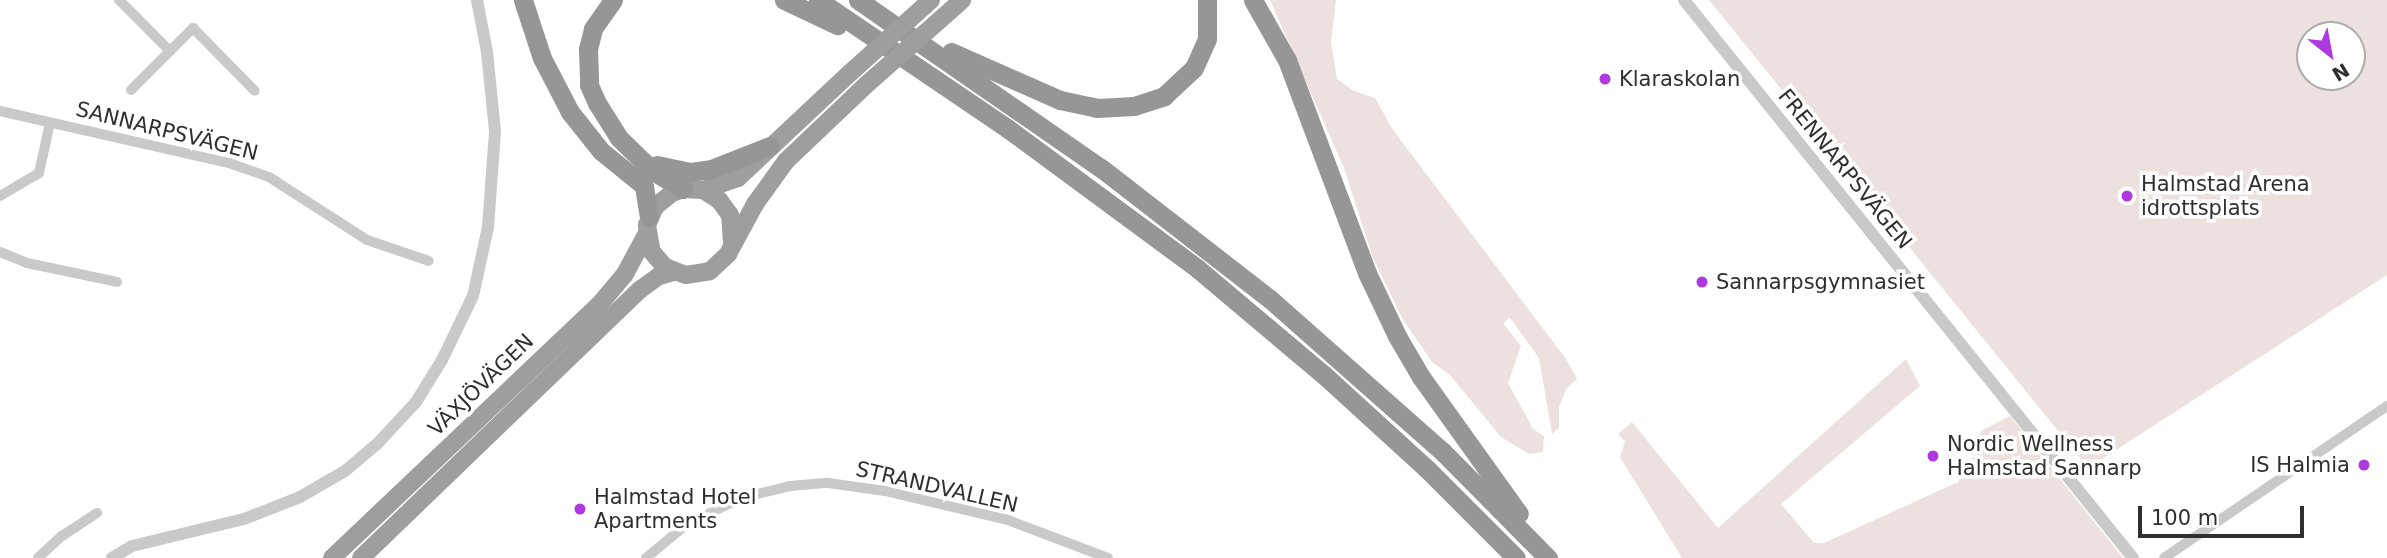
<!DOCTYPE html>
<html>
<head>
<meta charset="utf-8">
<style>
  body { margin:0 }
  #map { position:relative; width:2387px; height:558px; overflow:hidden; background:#fff; font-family:"DejaVu Sans",sans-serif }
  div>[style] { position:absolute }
  .green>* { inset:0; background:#ece1de }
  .minor>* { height:10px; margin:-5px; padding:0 5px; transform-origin:5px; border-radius:5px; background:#c9c9c9 }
  .tertiary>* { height:12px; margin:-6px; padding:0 6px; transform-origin:6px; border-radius:6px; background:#c9c9c9 }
  .trunk>* { height:18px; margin:-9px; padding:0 9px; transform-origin:9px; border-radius:9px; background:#9e9e9e }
  .motorway>* { height:19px; margin:-9.5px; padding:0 9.5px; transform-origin:9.5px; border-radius:9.5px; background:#969696 }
  .trunk-bridge>* { height:18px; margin:-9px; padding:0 9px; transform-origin:9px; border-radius:9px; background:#9e9e9e }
  .dots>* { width:19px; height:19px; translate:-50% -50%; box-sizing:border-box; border:4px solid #fff; border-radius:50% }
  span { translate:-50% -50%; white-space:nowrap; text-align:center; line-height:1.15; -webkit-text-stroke:7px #fff; paint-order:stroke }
  .poi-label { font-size:21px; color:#2f2f2f }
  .left { translate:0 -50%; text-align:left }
  .right { translate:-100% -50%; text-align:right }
  .street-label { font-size:21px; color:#2f2f2f }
  .north { position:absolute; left:2296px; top:21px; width:70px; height:70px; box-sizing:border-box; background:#fff; border:2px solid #acacac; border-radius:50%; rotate:149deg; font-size:19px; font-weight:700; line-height:28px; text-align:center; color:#2f2f2f }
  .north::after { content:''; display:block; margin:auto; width:24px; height:32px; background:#ae39df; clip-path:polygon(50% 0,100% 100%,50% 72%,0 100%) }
  .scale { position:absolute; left:2138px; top:506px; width:166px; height:32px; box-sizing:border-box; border:4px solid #2f2f2f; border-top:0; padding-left:9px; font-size:21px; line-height:24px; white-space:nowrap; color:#2f2f2f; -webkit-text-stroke:5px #fff; paint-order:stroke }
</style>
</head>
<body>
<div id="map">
  <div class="green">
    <i style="clip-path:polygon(1270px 0,1336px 0,1331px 42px,1337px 79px,1354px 91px,1375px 98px,1393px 130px,1566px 359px,1577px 379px,1567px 388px,1559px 407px,1559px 428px,1552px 434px,1539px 358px,1510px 318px,1503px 323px,1521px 346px,1508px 383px,1533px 429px,1544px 436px,1543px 452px,1529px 454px,1501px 437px,1450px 375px,1432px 362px,1402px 318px,1373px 258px,1344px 168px)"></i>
    <i style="clip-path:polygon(evenodd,1709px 0,2387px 0,2387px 275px,2088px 468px,1709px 0,2310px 35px,2352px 35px,2352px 77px,2310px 77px,2310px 35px)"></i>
    <i style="clip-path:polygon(1906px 359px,1920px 386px,1781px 504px,1814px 543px,1824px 543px,1958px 482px,1976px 453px,1981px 431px,2010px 416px,2123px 558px,1682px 558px,1620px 457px,1625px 441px,1618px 434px,1632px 422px,1718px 528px)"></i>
  </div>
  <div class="minor">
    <i style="left:119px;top:0;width:72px;rotate:45deg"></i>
    <i style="left:170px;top:51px;width:55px;rotate:135deg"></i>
    <i style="left:170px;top:51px;width:33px;rotate:-45deg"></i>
    <i style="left:193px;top:28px;width:88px;rotate:45.5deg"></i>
    <i style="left:0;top:111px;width:235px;rotate:12.8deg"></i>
    <i style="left:229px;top:163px;width:42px;rotate:19.3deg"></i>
    <i style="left:269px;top:177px;width:117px;rotate:32.7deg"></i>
    <i style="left:367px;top:240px;width:65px;rotate:18.7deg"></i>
    <i style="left:0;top:196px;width:45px;rotate:-30.5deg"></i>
    <i style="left:39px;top:173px;width:51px;rotate:-77.6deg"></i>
    <i style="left:0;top:252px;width:29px;rotate:22deg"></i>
    <i style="left:27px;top:263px;width:92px;rotate:11.9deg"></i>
    <i style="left:38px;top:558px;width:33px;rotate:-43deg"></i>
    <i style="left:62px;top:536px;width:42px;rotate:-33.3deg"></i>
    <i style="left:646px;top:558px;width:53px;rotate:-39.7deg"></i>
    <i style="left:687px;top:524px;width:60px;rotate:-25.7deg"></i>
    <i style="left:741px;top:498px;width:50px;rotate:-13.8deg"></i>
    <i style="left:790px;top:486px;width:38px;rotate:-5deg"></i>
    <i style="left:828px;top:483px;width:58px;rotate:8deg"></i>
    <i style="left:885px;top:491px;width:126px;rotate:13.3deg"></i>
    <i style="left:1008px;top:520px;width:107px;rotate:20.8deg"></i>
    <i style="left:2164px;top:558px;width:270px;rotate:-34.3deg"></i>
  </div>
  <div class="tertiary">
    <i style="left:1684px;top:0;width:716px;rotate:51.18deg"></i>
    <i style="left:112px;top:558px;width:23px;rotate:-31deg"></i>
    <i style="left:132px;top:546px;width:115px;rotate:-13.6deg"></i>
    <i style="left:244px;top:519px;width:60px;rotate:-21.4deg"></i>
    <i style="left:300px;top:497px;width:52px;rotate:-30deg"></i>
    <i style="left:345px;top:471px;width:42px;rotate:-40.2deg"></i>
    <i style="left:377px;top:444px;width:57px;rotate:-47.1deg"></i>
    <i style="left:416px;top:402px;width:49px;rotate:-58.2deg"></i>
    <i style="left:442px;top:360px;width:71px;rotate:-64.2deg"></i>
    <i style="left:473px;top:296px;width:71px;rotate:-77.7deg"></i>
    <i style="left:488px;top:227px;width:96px;rotate:-85.8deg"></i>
    <i style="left:495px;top:131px;width:79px;rotate:-95.8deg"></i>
    <i style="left:487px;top:52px;width:53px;rotate:-100.9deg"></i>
  </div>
  <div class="trunk">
    <i style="left:951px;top:10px;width:15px;rotate:-42deg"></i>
    <i style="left:703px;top:190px;width:37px;rotate:-19deg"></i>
    <i style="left:738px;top:178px;width:154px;rotate:-43.2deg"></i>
    <i style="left:732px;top:242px;width:27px;rotate:-94deg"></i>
    <i style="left:730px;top:215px;width:19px;rotate:-126deg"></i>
    <i style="left:719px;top:200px;width:19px;rotate:-148deg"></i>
    <i style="left:703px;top:190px;width:20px;rotate:-177deg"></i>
    <i style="left:683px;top:189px;width:12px;rotate:160deg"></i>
    <i style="left:672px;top:193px;width:22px;rotate:141deg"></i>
    <i style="left:655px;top:207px;width:20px;rotate:114deg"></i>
    <i style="left:647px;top:225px;width:27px;rotate:80deg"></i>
    <i style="left:652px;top:252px;width:20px;rotate:49deg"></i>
    <i style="left:665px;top:267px;width:22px;rotate:21deg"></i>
    <i style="left:686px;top:275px;width:24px;rotate:-9deg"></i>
    <i style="left:710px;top:271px;width:25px;rotate:-43deg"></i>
    <i style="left:728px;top:254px;width:57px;rotate:-61.6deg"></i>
    <i style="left:755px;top:204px;width:53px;rotate:-54.2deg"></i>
    <i style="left:786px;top:161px;width:110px;rotate:-43.5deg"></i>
    <i style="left:332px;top:558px;width:368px;rotate:-43.5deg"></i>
    <i style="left:599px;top:305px;width:40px;rotate:-50deg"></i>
    <i style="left:625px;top:274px;width:47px;rotate:-61.8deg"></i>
    <i style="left:361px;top:558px;width:388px;rotate:-43.9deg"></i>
    <i style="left:641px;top:289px;width:22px;rotate:-36deg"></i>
    <i style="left:659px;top:276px;width:16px;rotate:-15deg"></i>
  </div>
  <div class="motorway">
    <i style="left:523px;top:0;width:61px;rotate:71.9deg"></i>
    <i style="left:542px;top:58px;width:61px;rotate:62.6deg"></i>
    <i style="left:570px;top:112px;width:50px;rotate:51.5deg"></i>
    <i style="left:601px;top:151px;width:55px;rotate:39.1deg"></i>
    <i style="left:644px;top:186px;width:31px;rotate:81deg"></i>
    <i style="left:613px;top:0;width:35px;rotate:125deg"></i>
    <i style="left:593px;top:29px;width:21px;rotate:104deg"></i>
    <i style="left:588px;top:49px;width:36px;rotate:88deg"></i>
    <i style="left:589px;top:85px;width:20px;rotate:66deg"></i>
    <i style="left:597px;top:103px;width:41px;rotate:57.8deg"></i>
    <i style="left:619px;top:138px;width:47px;rotate:44.1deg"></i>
    <i style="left:653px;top:171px;width:35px;rotate:31deg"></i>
    <i style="left:784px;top:0;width:59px;rotate:25.3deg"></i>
    <i style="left:818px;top:0;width:228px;rotate:34.1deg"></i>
    <i style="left:1007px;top:128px;width:237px;rotate:36.4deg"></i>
    <i style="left:1198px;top:269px;width:165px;rotate:40.1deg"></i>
    <i style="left:1324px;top:375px;width:138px;rotate:42.4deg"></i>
    <i style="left:1426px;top:468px;width:127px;rotate:45deg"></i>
    <i style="left:858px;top:0;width:295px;rotate:34.7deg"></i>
    <i style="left:1101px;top:168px;width:214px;rotate:37.8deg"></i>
    <i style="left:1270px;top:299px;width:230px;rotate:41.5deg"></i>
    <i style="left:1442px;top:451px;width:151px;rotate:45.3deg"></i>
    <i style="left:1253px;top:0;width:69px;rotate:60.5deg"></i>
    <i style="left:1287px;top:60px;width:228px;rotate:69.4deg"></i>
    <i style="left:1367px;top:273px;width:70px;rotate:64.5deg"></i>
    <i style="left:1397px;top:336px;width:48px;rotate:59.7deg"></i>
    <i style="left:1421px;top:377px;width:168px;rotate:54.4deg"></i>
    <i style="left:951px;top:52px;width:119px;rotate:23.8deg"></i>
    <i style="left:1060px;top:100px;width:38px;rotate:12deg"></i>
    <i style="left:1097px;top:108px;width:37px;rotate:-3deg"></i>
    <i style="left:1134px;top:106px;width:32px;rotate:-18deg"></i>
    <i style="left:1164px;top:96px;width:41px;rotate:-43deg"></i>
    <i style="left:1194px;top:68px;width:32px;rotate:-66deg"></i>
    <i style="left:1207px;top:39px;width:39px;rotate:-90deg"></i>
    <i style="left:657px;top:165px;width:34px;rotate:12deg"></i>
    <i style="left:690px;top:172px;width:21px;rotate:-8deg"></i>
    <i style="left:711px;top:169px;width:63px;rotate:-21.3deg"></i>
  </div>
  <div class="trunk-bridge">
    <i style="left:850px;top:73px;width:109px;rotate:-42deg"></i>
    <i style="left:866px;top:85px;width:113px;rotate:-41.4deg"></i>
  </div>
  <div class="dots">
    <i style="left:1605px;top:79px;background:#ae39df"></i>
    <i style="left:2127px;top:196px;background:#ae39df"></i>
    <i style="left:1702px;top:282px;background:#ae39df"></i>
    <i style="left:1933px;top:456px;background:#ae39df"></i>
    <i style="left:2364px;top:465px;background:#ae39df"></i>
    <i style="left:580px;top:509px;background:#ae39df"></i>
  </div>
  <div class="poi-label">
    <span class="left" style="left:1619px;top:79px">Klaraskolan</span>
    <span class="left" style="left:2141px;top:196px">Halmstad Arena<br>idrottsplats</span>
    <span class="left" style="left:1716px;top:282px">Sannarpsgymnasiet</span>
    <span class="left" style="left:1947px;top:456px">Nordic Wellness<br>Halmstad Sannarp</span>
    <span class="right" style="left:2350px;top:465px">IS Halmia</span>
    <span class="left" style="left:594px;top:509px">Halmstad Hotel<br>Apartments</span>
  </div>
  <div class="street-label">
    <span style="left:167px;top:131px;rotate:14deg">SANNARPSVÄGEN</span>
    <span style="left:1845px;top:169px;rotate:51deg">FRENNARPSVÄGEN</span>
    <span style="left:481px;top:385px;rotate:-44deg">VÄXJÖVÄGEN</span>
    <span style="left:937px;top:487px;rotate:13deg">STRANDVALLEN</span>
  </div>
  <div class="north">N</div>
  <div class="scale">100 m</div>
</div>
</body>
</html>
